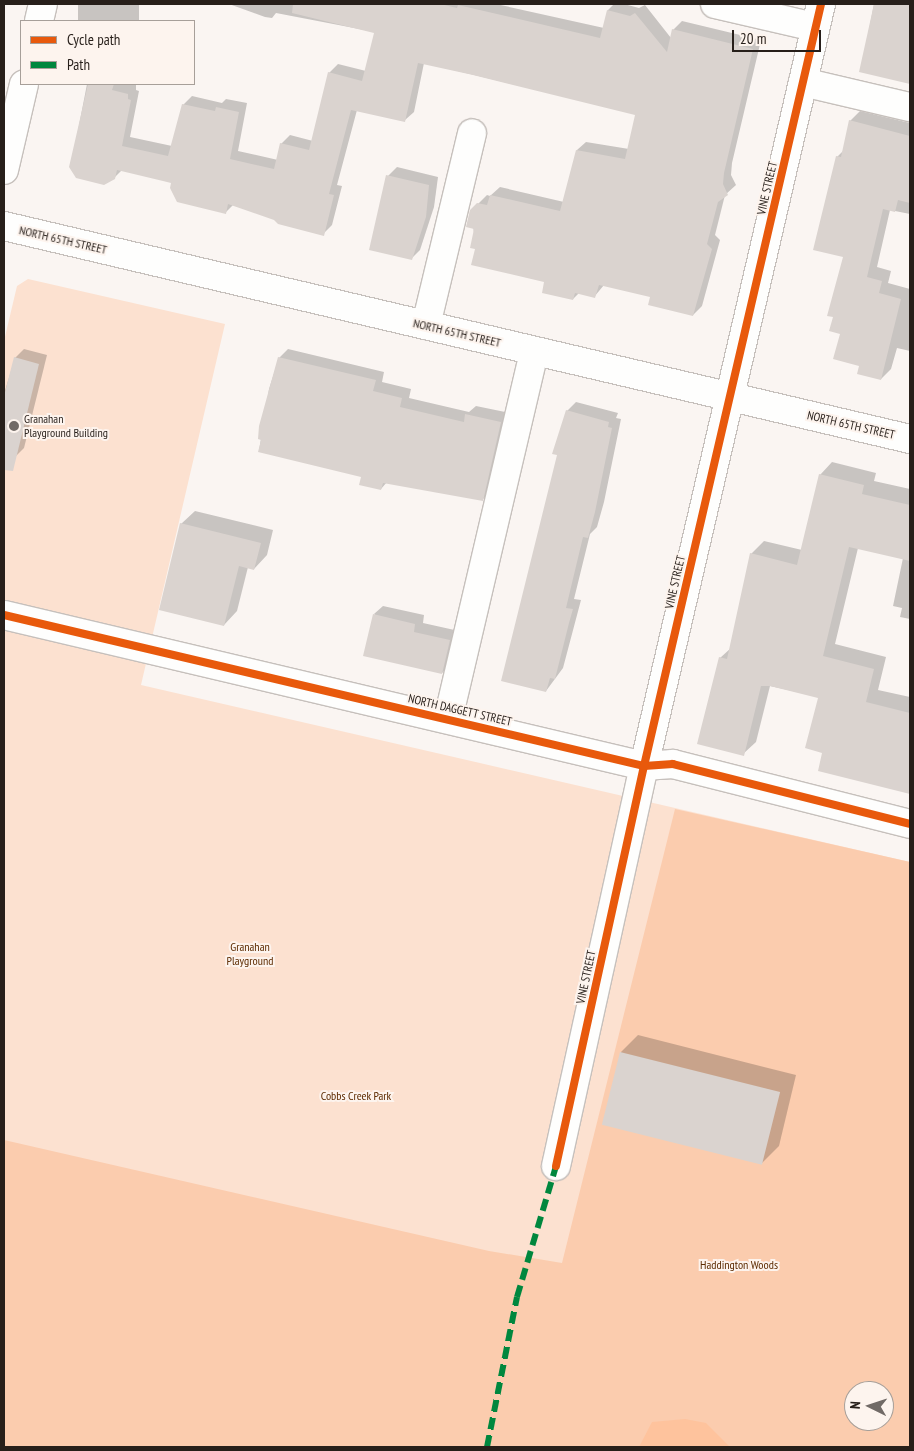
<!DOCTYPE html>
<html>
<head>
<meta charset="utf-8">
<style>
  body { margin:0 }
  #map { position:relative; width:914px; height:1451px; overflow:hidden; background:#faf5f2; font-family:"PT Sans Narrow",sans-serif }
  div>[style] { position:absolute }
  .green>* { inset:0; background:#fce1d0 }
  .forest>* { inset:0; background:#fbccae }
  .water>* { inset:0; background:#fec39d }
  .shadow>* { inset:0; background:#0003; transform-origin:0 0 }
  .building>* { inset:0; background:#dad3cf; transform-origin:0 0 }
  .roads { filter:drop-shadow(1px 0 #c6c0bc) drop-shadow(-1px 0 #c6c0bc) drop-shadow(0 1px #c6c0bc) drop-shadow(0 -1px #c6c0bc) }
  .minor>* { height:28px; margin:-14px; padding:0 14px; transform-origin:14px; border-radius:14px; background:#fefefd }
  .quiet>* { height:6px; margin-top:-3px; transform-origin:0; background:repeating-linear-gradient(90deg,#00873e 0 12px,transparent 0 18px) }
  .cycleway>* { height:8px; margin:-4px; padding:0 4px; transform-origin:4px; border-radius:4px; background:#e8590c }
  .dots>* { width:14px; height:14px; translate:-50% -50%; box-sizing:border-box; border:2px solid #fdf4ee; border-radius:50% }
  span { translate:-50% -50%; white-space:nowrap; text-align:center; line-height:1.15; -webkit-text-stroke:4px #fdf4ee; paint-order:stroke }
  .street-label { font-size:12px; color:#271f1a }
  .poi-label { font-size:12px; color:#271f1a }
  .left { translate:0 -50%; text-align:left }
  .park-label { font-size:12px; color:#5d2b00 }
  .frame { position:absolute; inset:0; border:5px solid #271f1a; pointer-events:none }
  .legend { position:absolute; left:20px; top:20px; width:175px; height:65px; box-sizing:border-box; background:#fdf4ee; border:1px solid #a79f99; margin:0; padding:6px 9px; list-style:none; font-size:15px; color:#271f1a }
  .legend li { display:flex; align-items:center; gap:10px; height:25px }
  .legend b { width:25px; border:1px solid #a79f99 }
  .north { position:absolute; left:844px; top:1381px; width:50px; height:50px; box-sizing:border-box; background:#fdf4ee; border:1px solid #a79f99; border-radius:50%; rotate:274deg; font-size:14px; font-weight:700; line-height:20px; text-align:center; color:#271f1a }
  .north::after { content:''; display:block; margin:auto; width:18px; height:22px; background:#716a66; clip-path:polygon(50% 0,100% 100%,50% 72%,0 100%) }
  .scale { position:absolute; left:732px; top:30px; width:89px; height:22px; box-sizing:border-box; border:2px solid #271f1a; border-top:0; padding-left:6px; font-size:15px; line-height:18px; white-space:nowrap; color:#271f1a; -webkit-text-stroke:4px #fdf4ee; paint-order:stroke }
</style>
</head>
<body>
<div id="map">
  <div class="green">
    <i style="clip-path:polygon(evenodd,28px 279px,225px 324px,141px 685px,910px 862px,910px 1447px,4px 1447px,4px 341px,17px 286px,28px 279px,854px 1391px,884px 1391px,884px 1421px,854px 1421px,854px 1391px)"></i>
  </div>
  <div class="forest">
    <i style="clip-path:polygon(evenodd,675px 809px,910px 862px,910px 1447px,4px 1447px,4px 1140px,489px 1251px,562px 1263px,675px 809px,854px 1391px,884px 1391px,884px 1421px,854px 1421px,854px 1391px)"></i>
  </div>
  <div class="water">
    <i style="clip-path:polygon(685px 1419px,706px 1423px,730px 1447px,639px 1447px,652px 1422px)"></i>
  </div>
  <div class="shadow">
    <i style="left:78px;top:4px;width:61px;height:17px"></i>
    <i style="clip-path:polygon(229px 4px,496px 4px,604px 28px,608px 10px,614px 4px,624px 4px,639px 8px,645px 5px,671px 38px,673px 30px,682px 21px,761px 40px,732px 163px,731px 175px,736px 185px,725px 195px,715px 235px,720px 240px,702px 306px,693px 315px,651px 296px,604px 285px,594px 297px,579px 293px,573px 299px,546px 281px,476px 248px,471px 211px,487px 195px,490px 196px,500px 187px,564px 202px,577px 150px,586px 142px,629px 149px,637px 114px,424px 63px,414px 112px,405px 120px,357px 110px,337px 185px,342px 186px,332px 225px,323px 234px,233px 205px,226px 212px,172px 182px,122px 170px,114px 178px,71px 167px,87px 84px,136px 85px,136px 90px,139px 91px,130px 137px,172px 146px,183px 105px,192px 96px,222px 103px,226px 99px,247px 103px,238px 151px,278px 160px,281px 144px,290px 135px,313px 141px,329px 73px,338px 64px,366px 71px,375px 32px,276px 13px,272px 18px,265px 17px)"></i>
    <i style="clip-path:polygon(874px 4px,910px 4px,910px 82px,861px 71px)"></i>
    <i style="clip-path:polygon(860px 111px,910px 123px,910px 214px,890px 210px,877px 267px,891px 271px,888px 283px,910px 289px,910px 351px,897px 348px,891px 369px,881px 379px,860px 365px,841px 333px,844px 256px,837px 157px,844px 150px,850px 121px)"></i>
    <i style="clip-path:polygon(397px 167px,438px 177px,434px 207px,420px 250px,411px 259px,388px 176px)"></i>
    <i style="clip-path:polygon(24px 349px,47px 355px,24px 448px,15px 457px,4px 454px,4px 394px,15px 358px)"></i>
    <i style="clip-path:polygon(288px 349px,384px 372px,382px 382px,411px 389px,409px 398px,469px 412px,476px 406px,510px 413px,491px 491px,482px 500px,387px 482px,381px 489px,363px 476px,259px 451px,269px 389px,279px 358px)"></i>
    <i style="clip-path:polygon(576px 402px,618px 413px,616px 418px,621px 419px,604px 502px,597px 527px,590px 534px,574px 599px,581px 600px,563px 668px,546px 691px,558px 454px,567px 411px)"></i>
    <i style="clip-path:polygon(832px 462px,876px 473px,874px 481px,910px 489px,910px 619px,900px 617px,902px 608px,893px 606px,903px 558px,858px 548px,835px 644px,886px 657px,878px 690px,910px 697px,910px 792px,820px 770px,824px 752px,820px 697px,770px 686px,756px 742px,743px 754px,720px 658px,731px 648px,751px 554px,764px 541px,802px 550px,820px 475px)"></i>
    <i style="clip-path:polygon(195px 511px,273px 530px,267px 555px,254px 569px,248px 567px,237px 611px,224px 625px,181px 524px)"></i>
    <i style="clip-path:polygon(383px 606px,424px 615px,423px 623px,459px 631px,451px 664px,442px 673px,374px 614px)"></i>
    <i style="clip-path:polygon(638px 1035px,796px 1075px,779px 1146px,762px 1163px,603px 1124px,621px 1052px)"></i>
  </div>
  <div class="building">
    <i style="clip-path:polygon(293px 4px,440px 4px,457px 8px,458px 5px,600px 38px,607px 10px,630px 16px,635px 13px,667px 52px,672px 29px,753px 49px,724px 173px,723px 184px,728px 195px,718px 202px,707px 244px,712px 249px,693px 316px,648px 305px,650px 297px,599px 285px,595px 298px,575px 293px,573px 300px,542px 293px,544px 282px,471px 265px,475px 249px,470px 248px,474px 229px,466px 227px,470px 210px,477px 203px,487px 205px,490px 195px,560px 211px,576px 150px,625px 159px,635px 115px,473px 75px,418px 63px,405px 122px,351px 110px,329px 194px,334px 195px,324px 236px,278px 224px,274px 220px,228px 204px,226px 214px,177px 202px,170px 188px,171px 183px,163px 181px,117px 170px,115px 179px,104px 185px,76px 178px,69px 167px,88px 84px,114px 84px,112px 90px,128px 94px,128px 99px,131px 100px,122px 146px,168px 156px,182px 104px,215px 111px,216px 107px,239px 112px,230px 159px,274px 169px,280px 143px,309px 150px,328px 72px,362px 81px,374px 33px,292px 13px)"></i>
    <i style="clip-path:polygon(874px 4px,910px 4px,910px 84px,859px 72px)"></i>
    <i style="clip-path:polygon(849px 120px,910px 136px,910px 203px,898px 200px,895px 212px,883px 209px,867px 277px,882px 281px,879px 293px,901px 299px,881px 380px,857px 374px,859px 366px,833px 359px,840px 334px,829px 331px,833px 317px,827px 316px,843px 257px,813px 250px,836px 156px,841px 157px)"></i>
    <i style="clip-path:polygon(386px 175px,429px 185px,426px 217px,412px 260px,369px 250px)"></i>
    <i style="clip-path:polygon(14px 357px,39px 364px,13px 471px,4px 470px,4px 396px)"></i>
    <i style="clip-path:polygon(278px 357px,376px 380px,373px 391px,402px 398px,400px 407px,464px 422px,465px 414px,501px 422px,483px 501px,383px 483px,381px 490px,359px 485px,361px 477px,258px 452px,261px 440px,258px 439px,259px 426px)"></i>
    <i style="clip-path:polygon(566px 410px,609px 422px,608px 427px,612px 428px,595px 512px,588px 538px,583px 537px,566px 608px,573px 609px,569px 623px,555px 679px,550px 678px,546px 692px,501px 681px,557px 455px,552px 454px)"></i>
    <i style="clip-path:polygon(819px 474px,864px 485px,862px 494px,910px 505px,910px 561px,849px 547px,823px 656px,874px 669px,866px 702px,910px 713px,910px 794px,818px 771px,822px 753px,805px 748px,818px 698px,770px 686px,761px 686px,744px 756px,697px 744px,719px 657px,727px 659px,750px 553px,797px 565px)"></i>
    <i style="clip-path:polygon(180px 523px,261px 543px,254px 570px,239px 566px,224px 626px,159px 610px)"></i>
    <i style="clip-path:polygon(373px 614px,415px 624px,414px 632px,450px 640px,442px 674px,363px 656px)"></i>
    <i style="left:620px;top:1052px;width:165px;height:75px;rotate:14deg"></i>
  </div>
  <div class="roads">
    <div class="minor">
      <i style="left:715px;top:4px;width:103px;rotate:13deg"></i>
      <i style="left:39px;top:21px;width:17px;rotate:-77deg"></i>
      <i style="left:803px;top:82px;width:110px;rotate:13.2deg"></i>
      <i style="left:4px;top:170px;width:88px;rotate:-76.9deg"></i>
      <i style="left:4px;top:226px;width:931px;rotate:13.23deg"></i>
      <i style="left:426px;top:325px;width:197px;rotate:-76.5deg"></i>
      <i style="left:4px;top:615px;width:658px;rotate:13.28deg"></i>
      <i style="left:644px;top:766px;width:29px;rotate:-4deg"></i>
      <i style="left:673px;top:764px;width:244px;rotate:14.2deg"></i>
      <i style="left:448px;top:719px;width:378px;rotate:-76.8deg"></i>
      <i style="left:556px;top:1166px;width:410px;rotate:-77.6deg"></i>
      <i style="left:644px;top:766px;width:782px;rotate:-76.92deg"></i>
    </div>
  </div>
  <div class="quiet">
    <i style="left:487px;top:1447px;width:153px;rotate:-78.7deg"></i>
    <i style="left:517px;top:1297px;width:137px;rotate:-73.4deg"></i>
  </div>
  <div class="cycleway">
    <i style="left:4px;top:615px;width:658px;rotate:13.28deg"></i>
    <i style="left:644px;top:766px;width:29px;rotate:-4deg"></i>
    <i style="left:673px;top:764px;width:244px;rotate:14.2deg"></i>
    <i style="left:556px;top:1166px;width:410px;rotate:-77.6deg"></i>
    <i style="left:644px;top:766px;width:782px;rotate:-76.92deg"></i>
  </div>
  <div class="dots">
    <i style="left:14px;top:426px;background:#716a66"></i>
  </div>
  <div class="street-label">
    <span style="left:767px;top:188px;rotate:-77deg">VINE STREET</span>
    <span style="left:63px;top:240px;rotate:13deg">NORTH 65TH STREET</span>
    <span style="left:457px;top:333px;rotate:13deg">NORTH 65TH STREET</span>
    <span style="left:851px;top:425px;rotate:13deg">NORTH 65TH STREET</span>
    <span style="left:675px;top:582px;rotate:-77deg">VINE STREET</span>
    <span style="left:460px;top:710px;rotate:13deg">NORTH DAGGETT STREET</span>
    <span style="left:586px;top:977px;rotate:-78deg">VINE STREET</span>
  </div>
  <div class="poi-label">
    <span class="left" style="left:24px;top:426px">Granahan<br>Playground Building</span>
  </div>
  <div class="park-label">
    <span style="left:250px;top:954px">Granahan<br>Playground</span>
    <span style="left:356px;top:1096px">Cobbs Creek Park</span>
    <span style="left:739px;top:1265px">Haddington Woods</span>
  </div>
  <div class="frame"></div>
  <ul class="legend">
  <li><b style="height:6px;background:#e8590c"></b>Cycle path</li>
  <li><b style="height:6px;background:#00873e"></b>Path</li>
  </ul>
  <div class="north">N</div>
  <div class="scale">20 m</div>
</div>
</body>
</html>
